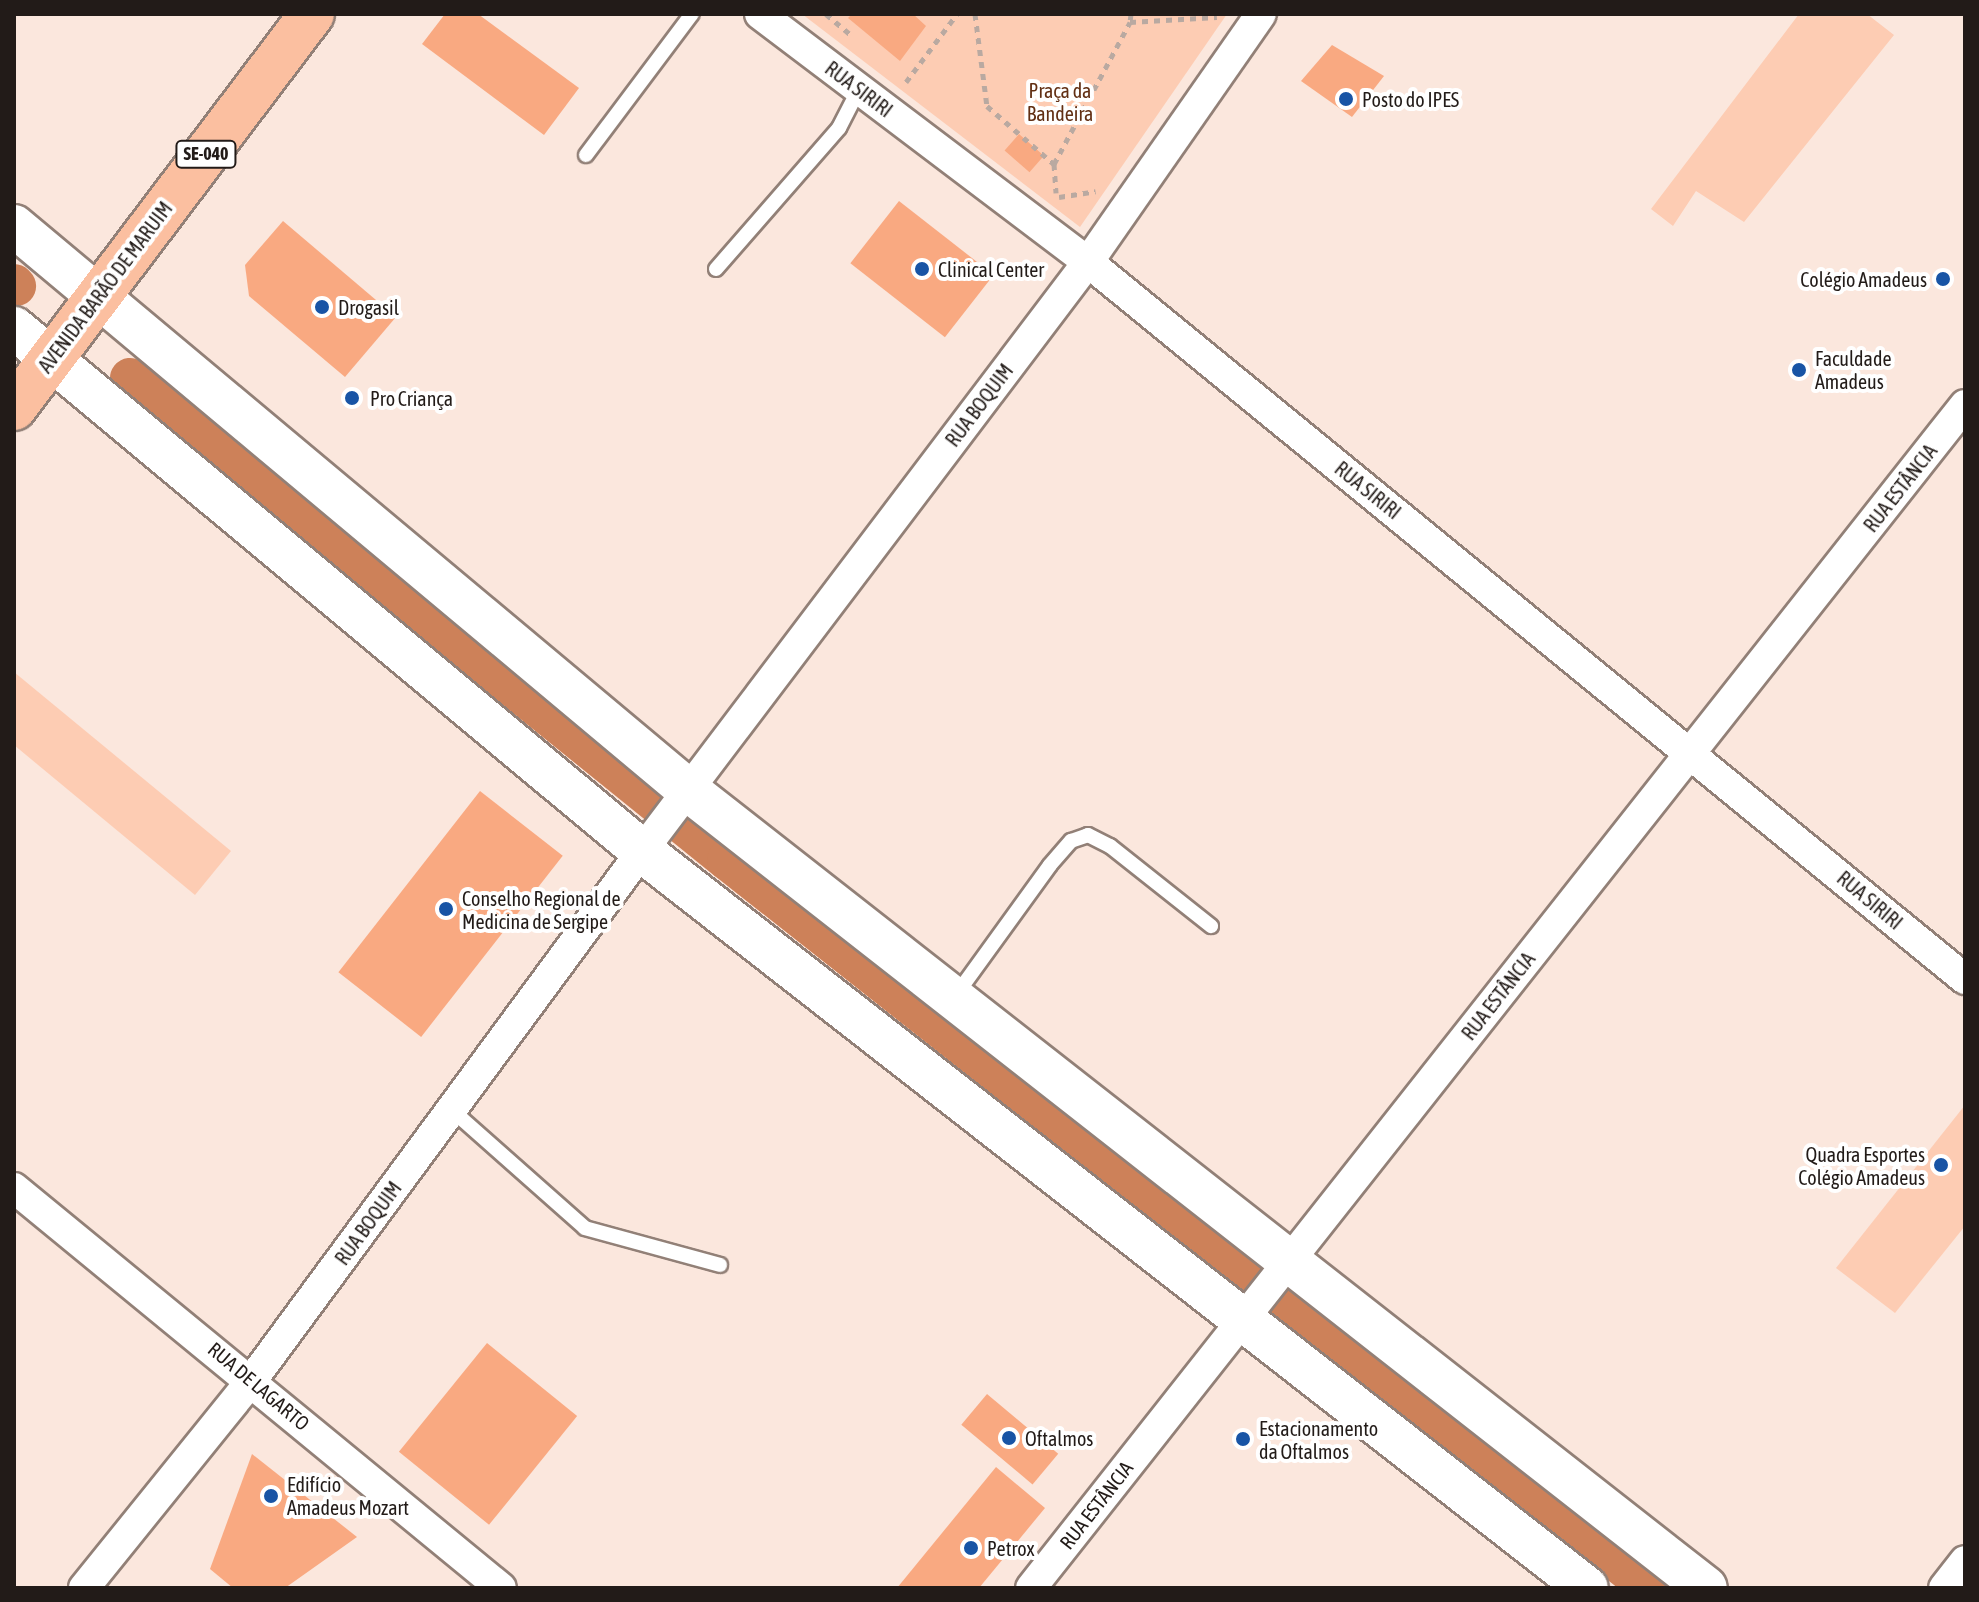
<!DOCTYPE html>
<html>
<head>
<meta charset="utf-8">
<style>
  body { margin:0 }
  #map { position:relative; width:1979px; height:1602px; overflow:hidden; background:#fbe7dd; font-family:"Asap Condensed",sans-serif }
  div>[style] { position:absolute }
  .green>* { inset:0; background:#fdccb3 }
  .canal>* { height:40px; margin:-20px; padding:0 20px; transform-origin:20px; border-radius:20px; background:#cd8159 }
  .building>* { inset:0; background:#f9a981; transform-origin:0 0 }
  .path>* { height:5px; margin-top:-2.5px; transform-origin:0; background:repeating-linear-gradient(90deg,#b9a9a1 0 6px,transparent 0 12px) }
  .roads { filter:drop-shadow(2px 0 #928077) drop-shadow(-2px 0 #928077) drop-shadow(0 2px #928077) drop-shadow(0 -2px #928077) }
  .lane>* { height:14px; margin:-7px; padding:0 7px; transform-origin:7px; border-radius:7px; background:#fff }
  .street>* { height:30px; margin:-15px; padding:0 15px; transform-origin:15px; border-radius:15px; background:#fff }
  .secondary>* { height:42px; margin:-21px; padding:0 21px; transform-origin:21px; border-radius:21px; background:#fff }
  .primary>* { height:44px; margin:-22px; padding:0 22px; transform-origin:22px; border-radius:22px; background:#fbbfa0 }
  .dots>* { width:22px; height:22px; translate:-50% -50%; box-sizing:border-box; border:4px solid #fff; border-radius:50% }
  span { translate:-50% -50%; white-space:nowrap; text-align:center; line-height:1.15; -webkit-text-stroke:8px #fff; paint-order:stroke }
  .shield-label span { padding:2px 6px; background:#fff; border:2px solid; border-radius:6px; -webkit-text-stroke-width:0 }
  .shield-label { font-size:18px; color:#221b18; font-weight:700 }
  .street-label { font-size:20px; color:#221b18 }
  .park-label { font-size:20px; color:#622f13 }
  .poi-label { font-size:20px; color:#221b18 }
  .left { translate:0 -50%; text-align:left }
  .right { translate:-100% -50%; text-align:right }
  .frame { position:absolute; inset:0; border:16px solid #221b18; pointer-events:none }
</style>
</head>
<body>
<div id="map">
  <div class="green">
    <i style="clip-path:polygon(802px 14px,1227px 14px,1080px 227px)"></i>
    <i style="clip-path:polygon(1799px 14px,1867px 14px,1894px 35px,1744px 222px,1696px 191px,1673px 226px,1651px 209px)"></i>
    <i style="clip-path:polygon(14px 672px,231px 851px,195px 895px,14px 745px)"></i>
    <i style="clip-path:polygon(1965px 1105px,1965px 1226px,1895px 1313px,1836px 1268px)"></i>
  </div>
  <div class="canal">
    <i style="left:14px;top:284px;width:3px;rotate:45deg"></i>
    <i style="left:130px;top:378px;width:767px;rotate:38.92deg"></i>
    <i style="left:727px;top:860px;width:1176px;rotate:38.26deg"></i>
  </div>
  <div class="building">
    <i style="clip-path:polygon(445px 14px,478px 14px,579px 88px,544px 135px,422px 44px)"></i>
    <i style="clip-path:polygon(852px 14px,913px 14px,926px 26px,900px 61px,848px 18px)"></i>
    <i style="clip-path:polygon(1332px 45px,1384px 76px,1352px 117px,1301px 81px)"></i>
    <i style="left:1019px;top:134px;width:33px;height:22px;rotate:41deg"></i>
    <i style="left:899px;top:201px;width:120px;height:79px;rotate:38deg"></i>
    <i style="clip-path:polygon(283px 221px,396px 317px,345px 377px,249px 296px,245px 265px)"></i>
    <i style="left:480px;top:791px;width:105px;height:230px;rotate:38deg"></i>
    <i style="left:487px;top:1343px;width:116px;height:140px;rotate:39deg"></i>
    <i style="left:987px;top:1394px;width:93px;height:40px;rotate:40deg"></i>
    <i style="clip-path:polygon(252px 1454px,357px 1537px,285px 1588px,233px 1588px,210px 1569px)"></i>
    <i style="clip-path:polygon(996px 1467px,1045px 1508px,979px 1588px,897px 1588px)"></i>
  </div>
  <div class="path">
    <i style="left:826px;top:14px;width:35px;rotate:40deg"></i>
    <i style="left:975px;top:14px;width:93px;rotate:82.6deg"></i>
    <i style="left:987px;top:106px;width:89px;rotate:40.9deg"></i>
    <i style="left:1054px;top:164px;width:29px;rotate:86deg"></i>
    <i style="left:1131px;top:14px;width:8px;rotate:97deg"></i>
    <i style="left:1130px;top:22px;width:87px;rotate:-3.3deg"></i>
    <i style="left:906px;top:82px;width:85px;rotate:-53.1deg"></i>
    <i style="left:1054px;top:164px;width:161px;rotate:-61.8deg"></i>
    <i style="left:1059px;top:197px;width:37px;rotate:-9deg"></i>
  </div>
  <div class="roads">
    <div class="lane">
      <i style="left:586px;top:155px;width:176px;rotate:-53.1deg"></i>
      <i style="left:716px;top:269px;width:187px;rotate:-48.9deg"></i>
      <i style="left:839px;top:128px;width:44px;rotate:-62.9deg"></i>
      <i style="left:956px;top:995px;width:160px;rotate:-54.1deg"></i>
      <i style="left:1050px;top:865px;width:32px;rotate:-49deg"></i>
      <i style="left:1071px;top:841px;width:18px;rotate:-19deg"></i>
      <i style="left:1088px;top:835px;width:25px;rotate:27deg"></i>
      <i style="left:1110px;top:846px;width:129px;rotate:38.4deg"></i>
      <i style="left:448px;top:1114px;width:15px;rotate:20deg"></i>
      <i style="left:462px;top:1119px;width:164px;rotate:41.5deg"></i>
      <i style="left:585px;top:1228px;width:140px;rotate:15.3deg"></i>
    </div>
    <div class="street">
      <i style="left:760px;top:14px;width:411px;rotate:37.1deg"></i>
      <i style="left:1088px;top:262px;width:1133px;rotate:39.27deg"></i>
      <i style="left:14px;top:1188px;width:630px;rotate:39.4deg"></i>
      <i style="left:84px;top:1588px;width:267px;rotate:-51.1deg"></i>
      <i style="left:252px;top:1380px;width:657px;rotate:-53.6deg"></i>
      <i style="left:642px;top:851px;width:739px;rotate:-52.87deg"></i>
      <i style="left:1088px;top:262px;width:302px;rotate:-55.1deg"></i>
      <i style="left:1031px;top:1588px;width:1507px;rotate:-51.71deg"></i>
      <i style="left:1944px;top:1588px;width:34px;rotate:-52deg"></i>
    </div>
    <div class="secondary">
      <i style="left:14px;top:226px;width:879px;rotate:39.92deg"></i>
      <i style="left:688px;top:790px;width:1293px;rotate:38.09deg"></i>
      <i style="left:14px;top:328px;width:817px;rotate:39.79deg"></i>
      <i style="left:642px;top:851px;width:1198px;rotate:37.95deg"></i>
    </div>
    <div class="primary">
      <i style="left:14px;top:408px;width:494px;rotate:-52.9deg"></i>
    </div>
  </div>
  <div class="dots">
    <i style="left:1346px;top:99px;background:#1854a5"></i>
    <i style="left:922px;top:269px;background:#1854a5"></i>
    <i style="left:1943px;top:279px;background:#1854a5"></i>
    <i style="left:322px;top:307px;background:#1854a5"></i>
    <i style="left:1799px;top:370px;background:#1854a5"></i>
    <i style="left:352px;top:398px;background:#1854a5"></i>
    <i style="left:446px;top:909px;background:#1854a5"></i>
    <i style="left:1941px;top:1165px;background:#1854a5"></i>
    <i style="left:1009px;top:1438px;background:#1854a5"></i>
    <i style="left:1243px;top:1439px;background:#1854a5"></i>
    <i style="left:271px;top:1496px;background:#1854a5"></i>
    <i style="left:971px;top:1548px;background:#1854a5"></i>
  </div>
  <div class="shield-label">
    <span style="left:206px;top:154px">SE-040</span>
  </div>
  <div class="street-label">
    <span style="left:859px;top:89px;rotate:37deg">RUA SIRIRI</span>
    <span style="left:105px;top:287px;rotate:-53deg">AVENIDA BARÃO DE MARUIM</span>
    <span style="left:979px;top:405px;rotate:-53deg">RUA BOQUIM</span>
    <span style="left:1900px;top:488px;rotate:-52deg">RUA ESTÂNCIA</span>
    <span style="left:1368px;top:490px;rotate:39deg">RUA SIRIRI</span>
    <span style="left:1870px;top:900px;rotate:40deg">RUA SIRIRI</span>
    <span style="left:1498px;top:996px;rotate:-52deg">RUA ESTÂNCIA</span>
    <span style="left:368px;top:1223px;rotate:-54deg">RUA BOQUIM</span>
    <span style="left:259px;top:1386px;rotate:40deg">RUA DE LAGARTO</span>
    <span style="left:1096px;top:1505px;rotate:-52deg">RUA ESTÂNCIA</span>
  </div>
  <div class="park-label">
    <span style="left:1060px;top:102px">Praça da<br>Bandeira</span>
  </div>
  <div class="poi-label">
    <span class="left" style="left:1362px;top:99px">Posto do IPES</span>
    <span class="left" style="left:938px;top:269px">Clinical Center</span>
    <span class="right" style="left:1927px;top:279px">Colégio Amadeus</span>
    <span class="left" style="left:338px;top:307px">Drogasil</span>
    <span class="left" style="left:1815px;top:370px">Faculdade<br>Amadeus</span>
    <span class="left" style="left:370px;top:398px">Pro Criança</span>
    <span class="left" style="left:462px;top:910px">Conselho Regional de<br>Medicina de Sergipe</span>
    <span class="right" style="left:1925px;top:1166px">Quadra Esportes<br>Colégio Amadeus</span>
    <span class="left" style="left:1259px;top:1440px">Estacionamento<br>da Oftalmos</span>
    <span class="left" style="left:1025px;top:1438px">Oftalmos</span>
    <span class="left" style="left:287px;top:1496px">Edifício<br>Amadeus Mozart</span>
    <span class="left" style="left:987px;top:1548px">Petrox</span>
  </div>
  <div class="frame"></div>
</div>
</body>
</html>
